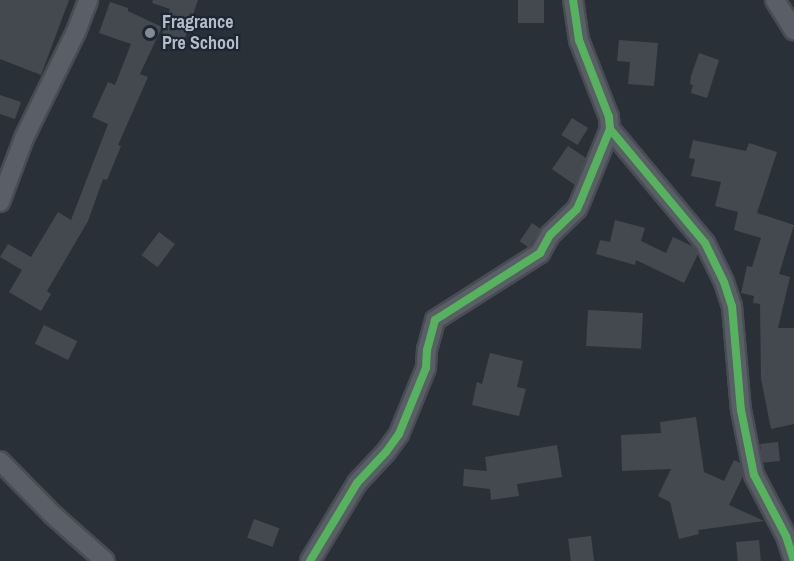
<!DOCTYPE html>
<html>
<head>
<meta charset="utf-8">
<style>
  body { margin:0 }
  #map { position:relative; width:794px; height:561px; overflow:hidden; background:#2a3038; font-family:"Archivo Narrow",sans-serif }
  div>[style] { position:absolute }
  .building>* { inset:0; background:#444950; transform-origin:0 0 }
  .roads { filter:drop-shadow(2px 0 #484c53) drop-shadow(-2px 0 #484c53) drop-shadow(0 2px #484c53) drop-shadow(0 -2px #484c53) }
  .minor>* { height:18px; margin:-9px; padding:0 9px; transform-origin:9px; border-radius:9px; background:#5a5e66 }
  .cycleway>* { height:8px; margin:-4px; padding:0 4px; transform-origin:4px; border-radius:4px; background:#56b35d }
  .dots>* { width:16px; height:16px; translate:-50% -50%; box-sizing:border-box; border:3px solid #1d2633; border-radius:50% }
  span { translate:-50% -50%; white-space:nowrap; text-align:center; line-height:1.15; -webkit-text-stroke:4.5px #1d2633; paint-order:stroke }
  .poi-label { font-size:18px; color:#b4bcc9; font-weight:700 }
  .left { translate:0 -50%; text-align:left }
</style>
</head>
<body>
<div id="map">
  <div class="building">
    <i style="clip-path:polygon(0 0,69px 0,41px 75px,0 59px)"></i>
    <i style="clip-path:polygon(153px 0,198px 0,183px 44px,161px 38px,170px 9px,152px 3px)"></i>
    <i style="left:518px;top:0;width:26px;height:23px"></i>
    <i style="clip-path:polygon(110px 2px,128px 8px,128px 11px,162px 27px,140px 74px,148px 77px,118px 145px,121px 146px,107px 180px,103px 179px,88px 221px,47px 291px,51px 294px,41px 311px,9px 292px,22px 270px,0 257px,8px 244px,31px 257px,58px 212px,71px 220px,108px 124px,92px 117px,108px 82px,115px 85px,131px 44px,99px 33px)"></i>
    <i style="clip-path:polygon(619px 40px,658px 43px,654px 86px,628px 84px,630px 62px,617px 61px)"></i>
    <i style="clip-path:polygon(699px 53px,719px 60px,707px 98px,691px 93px,693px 85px,690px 84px,691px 76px)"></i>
    <i style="clip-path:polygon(0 95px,21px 102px,15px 119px,0 114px)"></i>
    <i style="left:572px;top:118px;width:19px;height:20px;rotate:32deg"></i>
    <i style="clip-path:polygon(693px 140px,746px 151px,749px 143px,777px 152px,757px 213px,794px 225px,779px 274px,790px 277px,778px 328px,794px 328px,794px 424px,771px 429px,761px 379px,760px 304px,753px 303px,754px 296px,741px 293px,747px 266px,752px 267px,761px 238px,734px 230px,738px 212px,715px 206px,721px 182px,691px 176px,695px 159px,689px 158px)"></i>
    <i style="clip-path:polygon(568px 146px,586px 158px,575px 185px,552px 169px)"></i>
    <i style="clip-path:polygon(615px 220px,645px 228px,641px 241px,666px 253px,673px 237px,694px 247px,698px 254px,684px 283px,636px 260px,635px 265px,596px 254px,600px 240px,610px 242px)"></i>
    <i style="left:532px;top:223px;width:11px;height:22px;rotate:34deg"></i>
    <i style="left:159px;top:232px;width:20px;height:29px;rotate:37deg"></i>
    <i style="left:588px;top:310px;width:55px;height:36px;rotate:3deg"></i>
    <i style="left:44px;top:325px;width:37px;height:21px;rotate:26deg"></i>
    <i style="clip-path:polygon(490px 353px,523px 361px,517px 387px,526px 389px,519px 416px,472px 405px,477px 382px,482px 384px)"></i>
    <i style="clip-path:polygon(696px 417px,704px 472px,724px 481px,734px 460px,740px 463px,743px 476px,729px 505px,764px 521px,698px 530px,699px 534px,679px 539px,670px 502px,658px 496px,671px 469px,622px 471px,621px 435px,661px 433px,660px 422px)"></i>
    <i style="left:778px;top:442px;width:19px;height:18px;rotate:84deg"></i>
    <i style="clip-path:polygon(557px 445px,562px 477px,517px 484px,519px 496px,491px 500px,490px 489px,463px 486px,464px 469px,487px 471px,485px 457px)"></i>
    <i style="left:254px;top:519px;width:27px;height:20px;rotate:20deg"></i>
    <i style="left:591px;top:536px;width:25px;height:23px;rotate:83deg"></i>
    <i style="left:759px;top:540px;width:21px;height:23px;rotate:85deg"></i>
  </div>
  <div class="roads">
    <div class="minor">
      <i style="left:775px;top:0;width:36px;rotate:58deg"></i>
      <i style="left:610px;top:129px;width:148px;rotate:50.2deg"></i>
      <i style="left:705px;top:243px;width:43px;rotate:64deg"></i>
      <i style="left:724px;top:282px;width:25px;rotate:72deg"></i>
      <i style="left:732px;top:306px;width:104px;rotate:85.1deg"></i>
      <i style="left:741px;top:410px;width:66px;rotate:78.7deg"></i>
      <i style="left:754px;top:475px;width:69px;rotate:62.3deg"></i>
      <i style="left:786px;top:536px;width:25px;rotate:72deg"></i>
      <i style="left:0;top:202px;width:68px;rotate:-69.4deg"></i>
      <i style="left:24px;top:138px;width:118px;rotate:-63.9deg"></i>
      <i style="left:76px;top:32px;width:34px;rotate:-69deg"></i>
      <i style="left:0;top:461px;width:76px;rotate:45.5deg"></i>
      <i style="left:53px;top:515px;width:69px;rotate:41.5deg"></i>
      <i style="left:310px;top:561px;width:91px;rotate:-58.9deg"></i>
      <i style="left:357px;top:483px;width:42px;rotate:-46.9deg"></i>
      <i style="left:386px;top:452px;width:22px;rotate:-54deg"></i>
      <i style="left:399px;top:434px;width:71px;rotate:-67.8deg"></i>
      <i style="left:426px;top:368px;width:18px;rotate:-87deg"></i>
      <i style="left:427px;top:350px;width:31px;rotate:-75deg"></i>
      <i style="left:435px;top:320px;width:125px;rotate:-32.5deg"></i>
      <i style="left:540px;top:253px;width:21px;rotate:-61deg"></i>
      <i style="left:550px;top:235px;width:37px;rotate:-44deg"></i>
      <i style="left:577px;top:209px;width:10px;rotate:-66deg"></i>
      <i style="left:581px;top:200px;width:77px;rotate:-67.8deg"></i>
      <i style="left:610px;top:129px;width:12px;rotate:-95deg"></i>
      <i style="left:609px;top:117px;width:83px;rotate:-111.3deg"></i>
      <i style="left:579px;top:40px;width:40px;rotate:-98.5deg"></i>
    </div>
  </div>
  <div class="cycleway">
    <i style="left:610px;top:129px;width:148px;rotate:50.2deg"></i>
    <i style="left:705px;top:243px;width:43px;rotate:64deg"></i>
    <i style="left:724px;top:282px;width:25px;rotate:72deg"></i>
    <i style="left:732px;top:306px;width:104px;rotate:85.1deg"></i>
    <i style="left:741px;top:410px;width:66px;rotate:78.7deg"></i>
    <i style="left:754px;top:475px;width:69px;rotate:62.3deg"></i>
    <i style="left:786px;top:536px;width:25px;rotate:72deg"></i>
    <i style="left:310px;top:561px;width:91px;rotate:-58.9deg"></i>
    <i style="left:357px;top:483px;width:42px;rotate:-46.9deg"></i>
    <i style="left:386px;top:452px;width:22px;rotate:-54deg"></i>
    <i style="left:399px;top:434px;width:71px;rotate:-67.8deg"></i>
    <i style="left:426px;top:368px;width:18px;rotate:-87deg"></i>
    <i style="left:427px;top:350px;width:31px;rotate:-75deg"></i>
    <i style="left:435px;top:320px;width:125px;rotate:-32.5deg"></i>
    <i style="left:540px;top:253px;width:21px;rotate:-61deg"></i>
    <i style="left:550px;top:235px;width:37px;rotate:-44deg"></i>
    <i style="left:577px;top:209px;width:10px;rotate:-66deg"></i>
    <i style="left:581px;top:200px;width:77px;rotate:-67.8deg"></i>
    <i style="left:610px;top:129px;width:12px;rotate:-95deg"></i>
    <i style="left:609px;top:117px;width:83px;rotate:-111.3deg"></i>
    <i style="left:579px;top:40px;width:40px;rotate:-98.5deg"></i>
  </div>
  <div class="dots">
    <i style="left:150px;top:33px;background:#848b96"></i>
  </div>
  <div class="poi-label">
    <span class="left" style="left:162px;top:33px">Fragrance<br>Pre School</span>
  </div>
</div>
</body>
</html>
